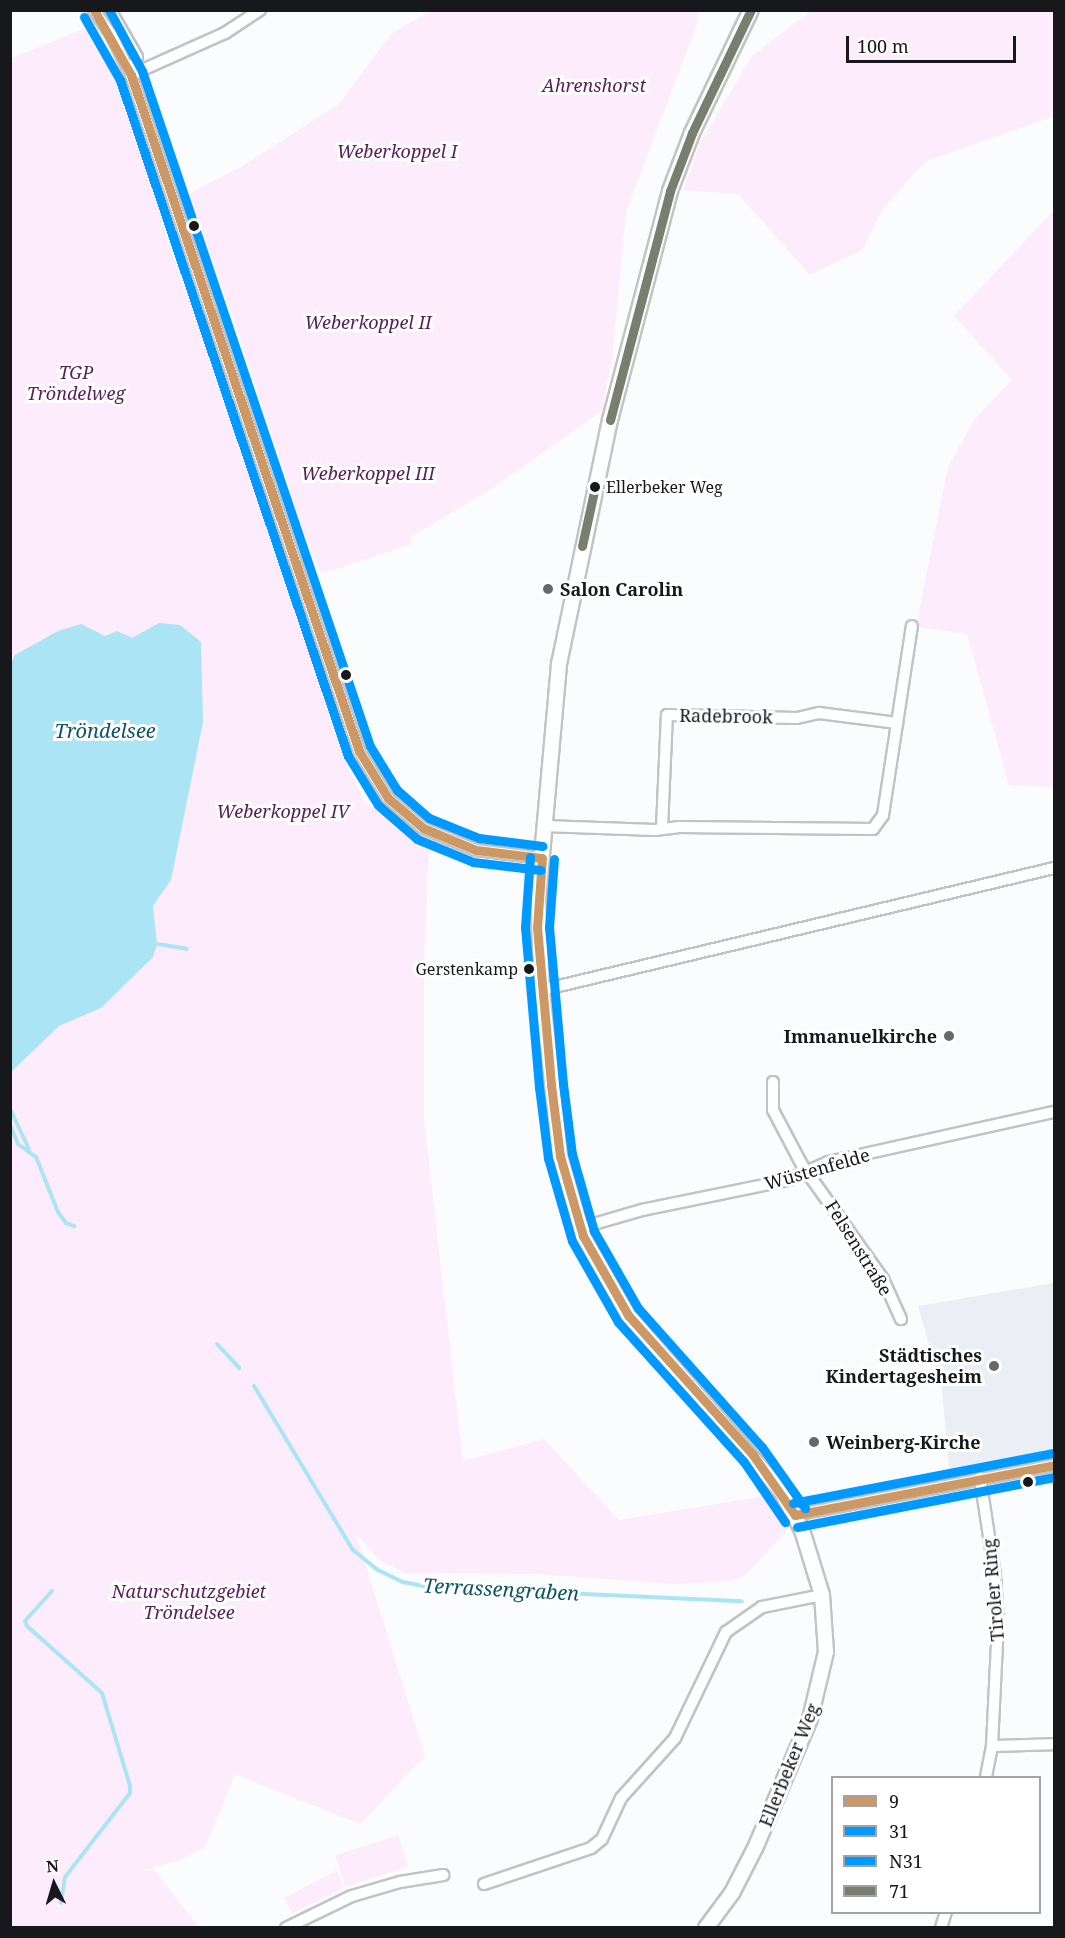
<!DOCTYPE html>
<html>
<head>
<meta charset="utf-8">
<style>
  body { margin:0 }
  #map { position:relative; width:1065px; height:1938px; overflow:hidden; background:#fbfcfd; font-family:"Noto Serif",serif }
  div>[style] { position:absolute }
  .built>* { inset:0; background:#ebeef5 }
  .green>* { inset:0; background:#fcecfc; transform-origin:0 0 }
  .water>* { inset:0; background:#aae4f5 }
  .stream>* { height:4px; margin:-2px; padding:0 2px; transform-origin:2px; border-radius:2px; background:#aae4f5 }
  .roads { filter:drop-shadow(2px 0 #c2c3c5) drop-shadow(-2px 0 #c2c3c5) drop-shadow(0 2px #c2c3c5) drop-shadow(0 -2px #c2c3c5) }
  .minor>* { height:10px; margin:-5px; padding:0 5px; transform-origin:5px; border-radius:5px; background:#feffff }
  .tertiary>* { height:14px; margin:-7px; padding:0 7px; transform-origin:7px; border-radius:7px; background:#feffff }
  .bus-1>* { height:9px; margin:-4.5px; padding:0 4.5px; transform-origin:4.5px; border-radius:4.5px; background:#c96 }
  .bus-2>* { height:9px; margin:-4.5px; padding:0 4.5px; transform-origin:4.5px; border-radius:4.5px; background:#09f }
  .bus-3>* { height:9px; margin:-4.5px; padding:0 4.5px; transform-origin:4.5px; border-radius:4.5px; background:#09f }
  .bus-4>* { height:9px; margin:-4.5px; padding:0 4.5px; transform-origin:4.5px; border-radius:4.5px; background:#797e6f }
  .dots>* { width:16px; height:16px; translate:-50% -50%; box-sizing:border-box; border:3px solid #fff; border-radius:50% }
  span { translate:-50% -50%; white-space:nowrap; text-align:center; line-height:1.15; -webkit-text-stroke:6px #fff; paint-order:stroke }
  .bus-label { font-size:16px; color:#17181c }
  .left { translate:0 -50%; text-align:left }
  .right { translate:-100% -50%; text-align:right }
  .park-label { font-size:18px; color:#581e5a; font-style:italic }
  .poi-label { font-size:18px; color:#17181c; font-weight:700 }
  .street-label { font-size:18px; color:#17181c }
  .water-label { font-size:20px; color:#0d5465; font-style:italic }
  .frame { position:absolute; inset:0; border:12px solid #17181c; pointer-events:none }
  .legend { position:absolute; left:831px; top:1776px; width:210px; height:138px; box-sizing:border-box; background:#fff; border:2px solid #a2a3a4; margin:0; padding:8px 10px; list-style:none; font-size:18px; color:#17181c }
  .legend li { display:flex; align-items:center; gap:12px; height:30px }
  .legend b { width:30px; border:2px solid #a2a3a4 }
  .north { position:absolute; left:24px; top:1854px; width:60px; height:60px; -webkit-text-stroke:4px #fff; paint-order:stroke; rotate:355deg; font-size:16px; font-weight:700; line-height:24px; text-align:center; color:#17181c }
  .north::after { content:''; display:block; margin:auto; width:21px; height:27px; background:#17181c; clip-path:polygon(50% 0,100% 100%,50% 72%,0 100%) }
  .scale { position:absolute; left:846px; top:36px; width:170px; height:27px; box-sizing:border-box; border:3px solid #17181c; border-top:0; padding-left:8px; font-size:18px; line-height:21px; white-space:nowrap; color:#17181c; -webkit-text-stroke:4px #fff; paint-order:stroke }
</style>
</head>
<body>
<div id="map">
  <div class="built">
    <i style="clip-path:polygon(1054px 1283px,1054px 1450px,949px 1469px,942px 1390px,918px 1306px)"></i>
  </div>
  <div class="green">
    <i style="clip-path:polygon(430px 11px,698px 11px,697px 24px,626px 212px,613px 352px,602px 411px,485px 493px,410px 537px,411px 544px,321px 574px,303px 532px,233px 317px,186px 195px,241px 167px,339px 104px,391px 34px)"></i>
    <i style="clip-path:polygon(811px 11px,1054px 11px,1054px 116px,926px 161px,884px 207px,862px 250px,810px 275px,738px 194px,683px 190px,700px 143px,752px 56px)"></i>
    <i style="clip-path:polygon(88px 27px,112px 69px,148px 169px,169px 247px,200px 325px,348px 767px,364px 801px,429px 848px,424px 964px,424px 1119px,463px 1461px,544px 1439px,619px 1520px,766px 1496px,786px 1532px,744px 1576px,729px 1581px,675px 1584px,537px 1574px,405px 1573px,379px 1560px,356px 1534px,425px 1756px,360px 1824px,235px 1774px,205px 1847px,177px 1861px,141px 1871px,154px 1870px,199px 1927px,11px 1927px,10px 59px)"></i>
    <i style="clip-path:polygon(1054px 210px,1054px 787px,1009px 785px,967px 634px,916px 627px,948px 467px,975px 419px,1012px 380px,954px 316px)"></i>
    <i style="left:398px;top:1835px;width:33px;height:66px;rotate:72deg"></i>
    <i style="clip-path:polygon(337px 1870px,343px 1889px,292px 1913px,284px 1898px)"></i>
  </div>
  <div class="water">
    <i style="clip-path:polygon(159px 623px,180px 625px,201px 642px,203px 722px,171px 880px,153px 906px,157px 944px,153px 957px,101px 1008px,59px 1026px,11px 1072px,11px 663px,15px 655px,58px 631px,81px 624px,105px 636px,117px 631px,132px 638px)"></i>
  </div>
  <div class="stream">
    <i style="left:157px;top:944px;width:30px;rotate:9deg"></i>
    <i style="left:10px;top:1109px;width:44px;rotate:64.6deg"></i>
    <i style="left:10px;top:1125px;width:21px;rotate:67deg"></i>
    <i style="left:18px;top:1144px;width:22px;rotate:36deg"></i>
    <i style="left:36px;top:1157px;width:59px;rotate:68.2deg"></i>
    <i style="left:58px;top:1212px;width:14px;rotate:54deg"></i>
    <i style="left:66px;top:1223px;width:9px;rotate:21deg"></i>
    <i style="left:217px;top:1344px;width:33px;rotate:47deg"></i>
    <i style="left:254px;top:1386px;width:192px;rotate:58.9deg"></i>
    <i style="left:353px;top:1550px;width:32px;rotate:39deg"></i>
    <i style="left:378px;top:1570px;width:28px;rotate:26deg"></i>
    <i style="left:403px;top:1582px;width:26px;rotate:11deg"></i>
    <i style="left:429px;top:1587px;width:313px;rotate:2.6deg"></i>
    <i style="left:52px;top:1591px;width:40px;rotate:132deg"></i>
    <i style="left:25px;top:1621px;width:5px;rotate:68deg"></i>
    <i style="left:27px;top:1626px;width:101px;rotate:41.8deg"></i>
    <i style="left:102px;top:1693px;width:97px;rotate:73.2deg"></i>
    <i style="left:130px;top:1786px;width:7px;rotate:90deg"></i>
    <i style="left:130px;top:1793px;width:106px;rotate:127.7deg"></i>
    <i style="left:65px;top:1877px;width:26px;rotate:99deg"></i>
  </div>
  <div class="roads">
    <div class="minor">
      <i style="left:94px;top:10px;width:29px;rotate:55deg"></i>
      <i style="left:111px;top:34px;width:46px;rotate:64deg"></i>
      <i style="left:131px;top:75px;width:713px;rotate:71.36deg"></i>
      <i style="left:359px;top:751px;width:55px;rotate:58.3deg"></i>
      <i style="left:388px;top:798px;width:46px;rotate:40.6deg"></i>
      <i style="left:423px;top:828px;width:57px;rotate:22.5deg"></i>
      <i style="left:476px;top:850px;width:66px;rotate:6.9deg"></i>
      <i style="left:110px;top:10px;width:54px;rotate:60.1deg"></i>
      <i style="left:137px;top:57px;width:19px;rotate:108deg"></i>
      <i style="left:131px;top:75px;width:103px;rotate:-24.1deg"></i>
      <i style="left:225px;top:33px;width:42px;rotate:-33.3deg"></i>
      <i style="left:544px;top:826px;width:111px;rotate:2.1deg"></i>
      <i style="left:655px;top:830px;width:23px;rotate:-7deg"></i>
      <i style="left:678px;top:827px;width:195px;rotate:0.6deg"></i>
      <i style="left:873px;top:829px;width:17px;rotate:-54deg"></i>
      <i style="left:883px;top:815px;width:191px;rotate:-81.3deg"></i>
      <i style="left:662px;top:828px;width:113px;rotate:-87.5deg"></i>
      <i style="left:667px;top:715px;width:130px;rotate:1.3deg"></i>
      <i style="left:797px;top:718px;width:23px;rotate:-13deg"></i>
      <i style="left:819px;top:713px;width:79px;rotate:7.3deg"></i>
      <i style="left:542px;top:990px;width:526px;rotate:-13.4deg"></i>
      <i style="left:773px;top:1082px;width:28px;rotate:90deg"></i>
      <i style="left:773px;top:1110px;width:62px;rotate:62.2deg"></i>
      <i style="left:802px;top:1165px;width:140px;rotate:54.6deg"></i>
      <i style="left:883px;top:1279px;width:44px;rotate:65.8deg"></i>
      <i style="left:580px;top:1228px;width:65px;rotate:-16.2deg"></i>
      <i style="left:642px;top:1210px;width:149px;rotate:-11.6deg"></i>
      <i style="left:788px;top:1180px;width:44px;rotate:-24.2deg"></i>
      <i style="left:828px;top:1162px;width:231px;rotate:-12.5deg"></i>
      <i style="left:980px;top:1478px;width:98px;rotate:81.2deg"></i>
      <i style="left:995px;top:1575px;width:48px;rotate:86.4deg"></i>
      <i style="left:998px;top:1623px;width:123px;rotate:92.8deg"></i>
      <i style="left:992px;top:1746px;width:33px;rotate:101deg"></i>
      <i style="left:795px;top:1515px;width:264px;rotate:-10.9deg"></i>
      <i style="left:992px;top:1746px;width:62px;rotate:-1.8deg"></i>
      <i style="left:484px;top:1884px;width:113px;rotate:-18.6deg"></i>
      <i style="left:591px;top:1848px;width:14px;rotate:-39deg"></i>
      <i style="left:602px;top:1839px;width:45px;rotate:-65.1deg"></i>
      <i style="left:621px;top:1798px;width:81px;rotate:-48deg"></i>
      <i style="left:675px;top:1738px;width:118px;rotate:-64.3deg"></i>
      <i style="left:726px;top:1632px;width:44px;rotate:-34.8deg"></i>
      <i style="left:762px;top:1607px;width:61px;rotate:-11.3deg"></i>
      <i style="left:286px;top:1928px;width:73px;rotate:-25.9deg"></i>
      <i style="left:352px;top:1896px;width:50px;rotate:-16.3deg"></i>
      <i style="left:400px;top:1882px;width:44px;rotate:-9.2deg"></i>
      <i style="left:941px;top:1928px;width:17px;rotate:-73deg"></i>
    </div>
    <div class="tertiary">
      <i style="left:706px;top:1928px;width:44px;rotate:-53.4deg"></i>
      <i style="left:732px;top:1893px;width:53px;rotate:-62.9deg"></i>
      <i style="left:756px;top:1846px;width:138px;rotate:-67deg"></i>
      <i style="left:810px;top:1719px;width:69px;rotate:-76.6deg"></i>
      <i style="left:826px;top:1652px;width:57px;rotate:-94deg"></i>
      <i style="left:822px;top:1595px;width:68px;rotate:-107.1deg"></i>
      <i style="left:802px;top:1530px;width:44px;rotate:-118.3deg"></i>
      <i style="left:781px;top:1491px;width:233px;rotate:-131deg"></i>
      <i style="left:628px;top:1315px;width:91px;rotate:-119.7deg"></i>
      <i style="left:583px;top:1236px;width:83px;rotate:-106deg"></i>
      <i style="left:560px;top:1156px;width:167px;rotate:-96.2deg"></i>
      <i style="left:542px;top:990px;width:90px;rotate:-92.5deg"></i>
      <i style="left:538px;top:900px;width:237px;rotate:-84.9deg"></i>
      <i style="left:559px;top:664px;width:249px;rotate:-78.2deg"></i>
      <i style="left:610px;top:420px;width:237px;rotate:-75.3deg"></i>
      <i style="left:670px;top:191px;width:62px;rotate:-69.2deg"></i>
      <i style="left:692px;top:133px;width:136px;rotate:-64.4deg"></i>
    </div>
  </div>
  <div class="bus-1">
    <i style="left:94px;top:10px;width:75px;rotate:60.4deg"></i>
    <i style="left:131px;top:75px;width:713px;rotate:71.36deg"></i>
    <i style="left:359px;top:751px;width:55px;rotate:58.3deg"></i>
    <i style="left:388px;top:798px;width:46px;rotate:40.6deg"></i>
    <i style="left:423px;top:828px;width:57px;rotate:22.5deg"></i>
    <i style="left:476px;top:850px;width:66px;rotate:6.9deg"></i>
    <i style="left:542px;top:858px;width:69px;rotate:94.1deg"></i>
    <i style="left:537px;top:927px;width:159px;rotate:84.9deg"></i>
    <i style="left:551px;top:1085px;width:72px;rotate:82.8deg"></i>
    <i style="left:560px;top:1156px;width:83px;rotate:74deg"></i>
    <i style="left:583px;top:1236px;width:91px;rotate:60.3deg"></i>
    <i style="left:628px;top:1315px;width:188px;rotate:48.2deg"></i>
    <i style="left:753px;top:1455px;width:73px;rotate:55deg"></i>
    <i style="left:795px;top:1515px;width:264px;rotate:-10.9deg"></i>
  </div>
  <div class="bus-2">
    <i style="left:84px;top:17px;width:73px;rotate:60.3deg"></i>
    <i style="left:120px;top:80px;width:713px;rotate:71.36deg"></i>
    <i style="left:348px;top:756px;width:57px;rotate:58.5deg"></i>
    <i style="left:378px;top:805px;width:52px;rotate:41.1deg"></i>
    <i style="left:417px;top:839px;width:61px;rotate:22.3deg"></i>
    <i style="left:473px;top:862px;width:68px;rotate:6.7deg"></i>
    <i style="left:530px;top:857px;width:70px;rotate:94.1deg"></i>
    <i style="left:525px;top:927px;width:161px;rotate:85deg"></i>
    <i style="left:539px;top:1087px;width:72px;rotate:82.8deg"></i>
    <i style="left:548px;top:1158px;width:86px;rotate:73.9deg"></i>
    <i style="left:572px;top:1241px;width:93px;rotate:60.4deg"></i>
    <i style="left:618px;top:1322px;width:188px;rotate:48deg"></i>
    <i style="left:744px;top:1462px;width:73px;rotate:55.7deg"></i>
    <i style="left:797px;top:1527px;width:262px;rotate:-11deg"></i>
  </div>
  <div class="bus-3">
    <i style="left:109px;top:10px;width:69px;rotate:61.6deg"></i>
    <i style="left:142px;top:71px;width:712px;rotate:71.34deg"></i>
    <i style="left:370px;top:746px;width:52px;rotate:58.5deg"></i>
    <i style="left:397px;top:790px;width:43px;rotate:41.2deg"></i>
    <i style="left:429px;top:818px;width:54px;rotate:21.8deg"></i>
    <i style="left:479px;top:838px;width:64px;rotate:7.1deg"></i>
    <i style="left:554px;top:859px;width:68px;rotate:94.2deg"></i>
    <i style="left:549px;top:927px;width:158px;rotate:84.9deg"></i>
    <i style="left:563px;top:1084px;width:71px;rotate:82.7deg"></i>
    <i style="left:572px;top:1154px;width:80px;rotate:74.1deg"></i>
    <i style="left:594px;top:1231px;width:89px;rotate:60.3deg"></i>
    <i style="left:638px;top:1308px;width:186px;rotate:48.3deg"></i>
    <i style="left:762px;top:1447px;width:75px;rotate:54.8deg"></i>
    <i style="left:793px;top:1503px;width:264px;rotate:-10.9deg"></i>
  </div>
  <div class="bus-4">
    <i style="left:610px;top:420px;width:237px;rotate:-75.3deg"></i>
    <i style="left:670px;top:191px;width:62px;rotate:-69.2deg"></i>
    <i style="left:692px;top:133px;width:136px;rotate:-64.4deg"></i>
    <i style="left:582px;top:546px;width:60px;rotate:-77.6deg"></i>
  </div>
  <div class="dots">
    <i style="left:194px;top:226px;background:#17181c"></i>
    <i style="left:595px;top:487px;background:#17181c"></i>
    <i style="left:548px;top:589px;background:#67686b"></i>
    <i style="left:346px;top:675px;background:#17181c"></i>
    <i style="left:529px;top:969px;background:#17181c"></i>
    <i style="left:949px;top:1036px;background:#67686b"></i>
    <i style="left:994px;top:1366px;background:#67686b"></i>
    <i style="left:814px;top:1442px;background:#67686b"></i>
    <i style="left:1028px;top:1482px;background:#17181c"></i>
  </div>
  <div class="bus-label">
    <span class="left" style="left:606px;top:487px">Ellerbeker Weg</span>
    <span class="right" style="left:518px;top:969px">Gerstenkamp</span>
  </div>
  <div class="park-label">
    <span style="left:594px;top:85px">Ahrenshorst</span>
    <span style="left:397px;top:151px">Weberkoppel I</span>
    <span style="left:368px;top:322px">Weberkoppel II</span>
    <span style="left:76px;top:383px">TGP<br>Tröndelweg</span>
    <span style="left:368px;top:473px">Weberkoppel III</span>
    <span style="left:283px;top:811px">Weberkoppel IV</span>
    <span style="left:189px;top:1602px">Naturschutzgebiet<br>Tröndelsee</span>
  </div>
  <div class="poi-label">
    <span class="left" style="left:560px;top:589px">Salon Carolin</span>
    <span class="right" style="left:937px;top:1036px">Immanuelkirche</span>
    <span class="right" style="left:982px;top:1366px">Städtisches<br>Kindertagesheim</span>
    <span class="left" style="left:826px;top:1442px">Weinberg-Kirche</span>
  </div>
  <div class="street-label">
    <span style="left:726px;top:716px;rotate:1deg">Radebrook</span>
    <span style="left:817px;top:1169px;rotate:-16deg">Wüstenfelde</span>
    <span style="left:859px;top:1248px;rotate:58deg">Felsenstraße</span>
    <span style="left:993px;top:1590px;rotate:-95deg">Tiroler Ring</span>
    <span style="left:789px;top:1765px;rotate:-68deg">Ellerbeker Weg</span>
  </div>
  <div class="water-label">
    <span style="left:105px;top:730px">Tröndelsee</span>
    <span style="left:501px;top:1589px;rotate:3deg">Terrassengraben</span>
  </div>
  <div class="frame"></div>
  <ul class="legend">
  <li><b style="height:8px;background:#c96"></b>9</li>
  <li><b style="height:8px;background:#09f"></b>31</li>
  <li><b style="height:8px;background:#09f"></b>N31</li>
  <li><b style="height:8px;background:#797e6f"></b>71</li>
  </ul>
  <div class="north">N</div>
  <div class="scale">100 m</div>
</div>
</body>
</html>
